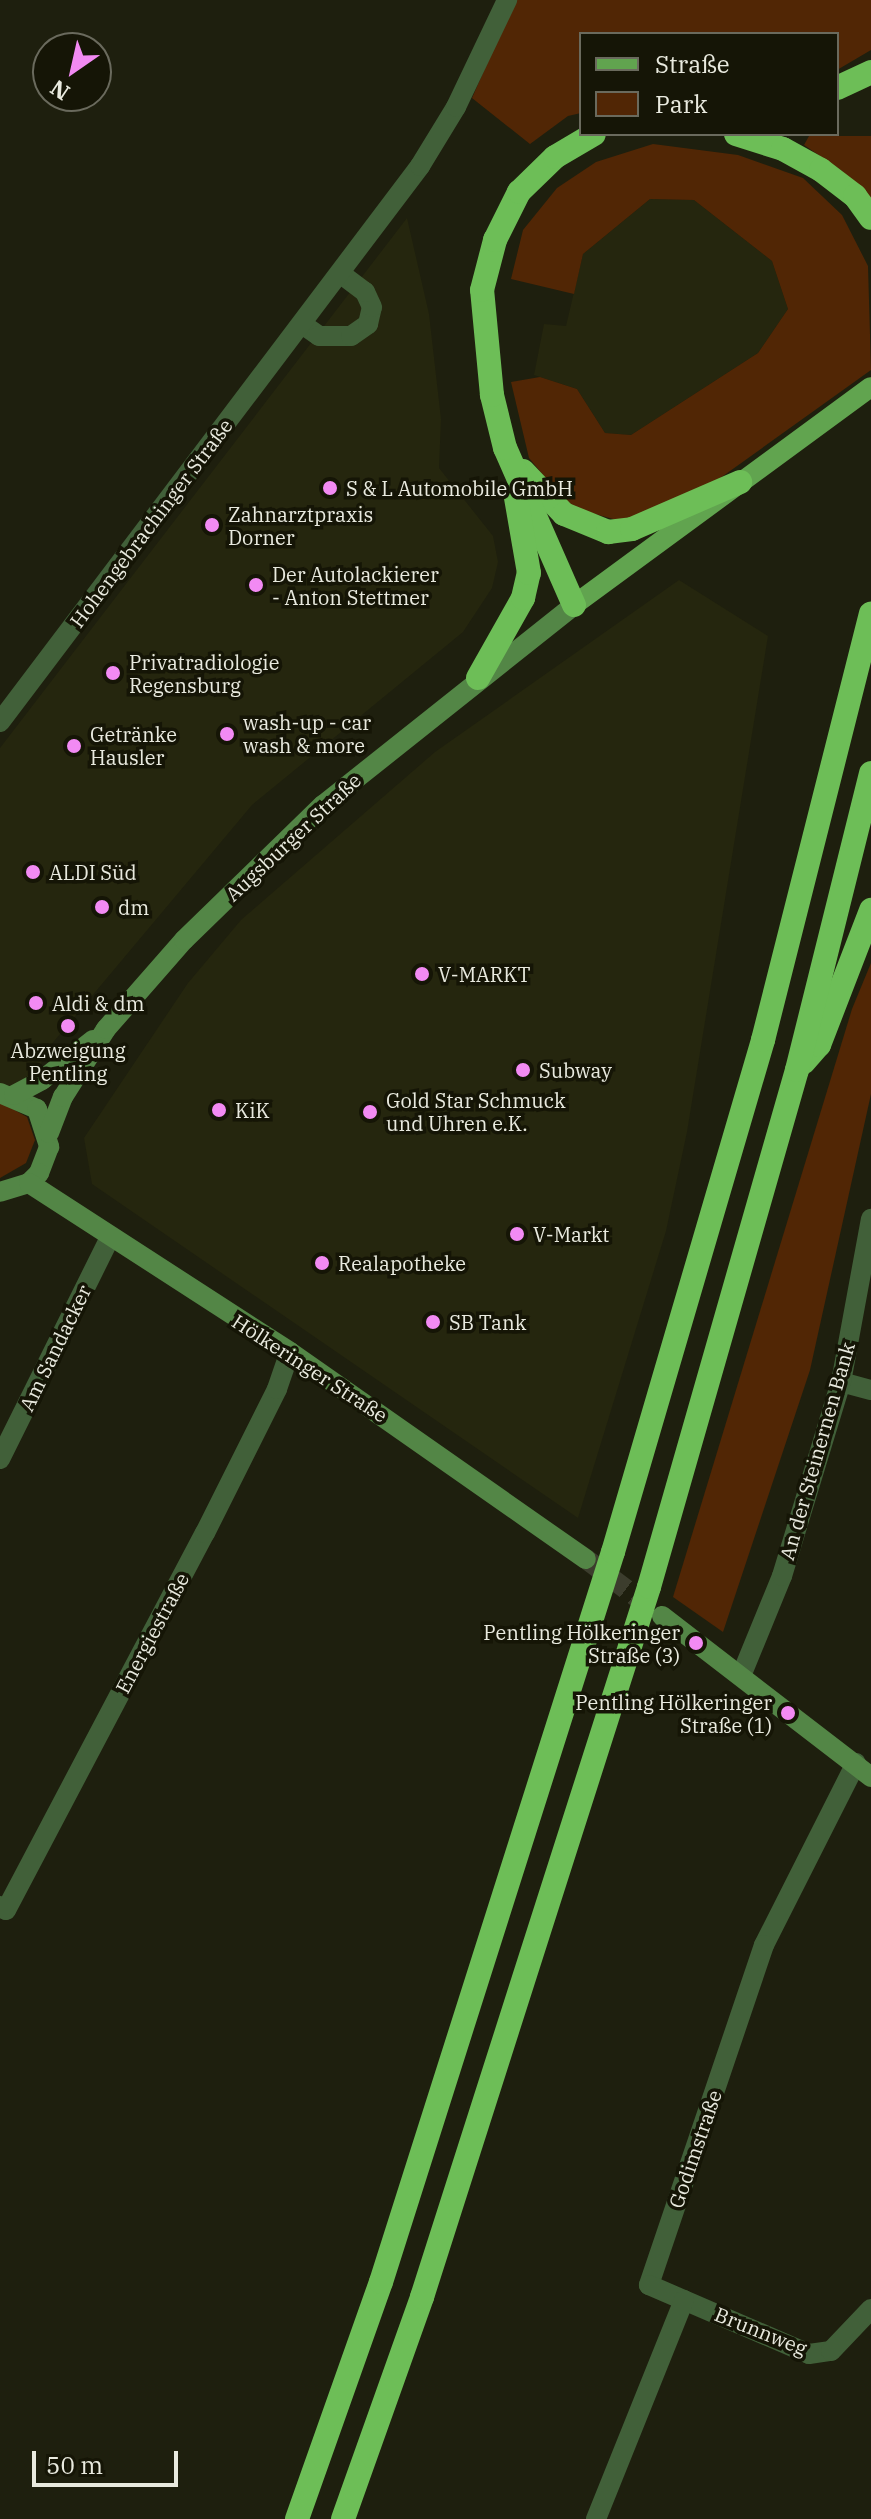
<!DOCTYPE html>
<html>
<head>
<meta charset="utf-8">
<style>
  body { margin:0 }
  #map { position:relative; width:871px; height:2519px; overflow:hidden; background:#1e1f0e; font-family:"IBM Plex Serif",serif }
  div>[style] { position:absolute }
  .built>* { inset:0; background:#25260e }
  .green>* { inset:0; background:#512605 }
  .secondary-tunnel>* { height:20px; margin-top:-10px; transform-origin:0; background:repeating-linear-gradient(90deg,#3c3d2d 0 20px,transparent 0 30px) }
  .street>* { height:20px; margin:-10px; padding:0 10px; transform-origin:10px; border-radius:10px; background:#416039 }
  .secondary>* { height:20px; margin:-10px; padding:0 10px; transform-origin:10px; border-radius:10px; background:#538646 }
  .primary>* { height:20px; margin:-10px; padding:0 10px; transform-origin:10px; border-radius:10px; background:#61a44f }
  .highway>* { height:24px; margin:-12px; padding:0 12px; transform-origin:12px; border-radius:12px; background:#6dbe57 }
  .dots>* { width:22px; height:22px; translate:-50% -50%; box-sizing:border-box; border:4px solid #151506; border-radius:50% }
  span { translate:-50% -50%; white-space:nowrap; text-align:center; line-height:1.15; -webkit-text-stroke:7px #151506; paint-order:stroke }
  .poi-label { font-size:20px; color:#e9eadf }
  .left { translate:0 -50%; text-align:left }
  .right { translate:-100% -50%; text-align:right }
  .street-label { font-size:20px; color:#e9eadf }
  .legend { position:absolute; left:579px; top:32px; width:260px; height:104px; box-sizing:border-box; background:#151506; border:2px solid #6a6a5d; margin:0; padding:10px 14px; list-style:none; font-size:24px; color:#e9eadf }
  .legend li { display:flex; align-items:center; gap:16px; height:40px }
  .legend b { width:40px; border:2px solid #6a6a5d }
  .north { position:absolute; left:32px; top:32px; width:80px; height:80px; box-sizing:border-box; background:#151506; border:2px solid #6a6a5d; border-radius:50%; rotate:214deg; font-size:22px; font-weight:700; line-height:32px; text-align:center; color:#e9eadf }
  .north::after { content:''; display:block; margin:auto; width:28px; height:36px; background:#f28af3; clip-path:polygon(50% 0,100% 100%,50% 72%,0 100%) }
  .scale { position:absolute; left:32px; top:2451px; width:146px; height:36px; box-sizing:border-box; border:4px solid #e9eadf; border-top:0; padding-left:10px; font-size:24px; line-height:28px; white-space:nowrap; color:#e9eadf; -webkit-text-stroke:6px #151506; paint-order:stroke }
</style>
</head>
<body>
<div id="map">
  <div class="built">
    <i style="clip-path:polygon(650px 199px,694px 200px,772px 261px,788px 309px,758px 353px,631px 435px,605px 433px,577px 389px,534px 375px,544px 324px,566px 326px,583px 254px)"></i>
    <i style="clip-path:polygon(407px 218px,429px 314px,441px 419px,439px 468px,493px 536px,498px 562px,492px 588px,463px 632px,252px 805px,50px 1046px,0 1141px,0 748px)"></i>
    <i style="clip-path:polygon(679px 580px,768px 636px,687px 1132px,666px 1231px,578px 1518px,92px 1184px,84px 1138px,188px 983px,241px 920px,435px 752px)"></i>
  </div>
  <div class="green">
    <i style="clip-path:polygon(515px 0,871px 0,871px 50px,837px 70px,837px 34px,581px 34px,581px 113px,568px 116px,530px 144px,472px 98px)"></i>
    <i style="clip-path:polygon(809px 136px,871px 136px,871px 202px,842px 171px,804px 145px)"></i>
    <i style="clip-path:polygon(653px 144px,738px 155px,803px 178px,842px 215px,868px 266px,871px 370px,716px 481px,624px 522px,570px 507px,529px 458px,511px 382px,540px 377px,577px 389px,605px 433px,631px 435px,758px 353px,788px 309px,772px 261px,694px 200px,650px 199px,583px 254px,574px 294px,511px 279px,523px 230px,557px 188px,596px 162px)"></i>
    <i style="clip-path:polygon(871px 963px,871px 1094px,810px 1370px,723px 1632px,673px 1597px,852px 1009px)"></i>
    <i style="clip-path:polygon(0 1102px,27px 1117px,35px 1140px,26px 1163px,0 1178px)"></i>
  </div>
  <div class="secondary-tunnel">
    <i style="left:586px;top:1559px;width:88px;rotate:37.1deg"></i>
  </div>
  <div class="street">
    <i style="left:302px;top:324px;width:21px;rotate:35deg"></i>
    <i style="left:319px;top:336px;width:32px"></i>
    <i style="left:351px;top:336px;width:21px;rotate:-35deg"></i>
    <i style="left:368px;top:324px;width:17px;rotate:-77deg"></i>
    <i style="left:372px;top:307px;width:17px;rotate:-115deg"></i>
    <i style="left:365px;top:292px;width:30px;rotate:-143deg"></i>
    <i style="left:0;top:722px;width:697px;rotate:-52.93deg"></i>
    <i style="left:420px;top:166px;width:69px;rotate:-58.6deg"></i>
    <i style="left:456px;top:107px;width:119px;rotate:-64.5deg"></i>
    <i style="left:841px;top:1382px;width:31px;rotate:15deg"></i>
    <i style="left:0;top:1459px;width:248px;rotate:-63.6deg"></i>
    <i style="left:741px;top:1676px;width:108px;rotate:-67.7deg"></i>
    <i style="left:782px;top:1576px;width:203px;rotate:-73.1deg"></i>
    <i style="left:841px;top:1382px;width:166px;rotate:-79.6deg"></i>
    <i style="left:856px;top:1763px;width:204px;rotate:116.8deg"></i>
    <i style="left:764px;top:1945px;width:359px;rotate:108.7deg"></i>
    <i style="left:649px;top:2285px;width:174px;rotate:23.3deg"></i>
    <i style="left:809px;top:2354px;width:22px;rotate:-8deg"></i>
    <i style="left:831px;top:2351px;width:58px;rotate:-46.4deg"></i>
    <i style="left:0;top:1906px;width:7px;rotate:34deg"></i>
    <i style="left:6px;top:1910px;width:426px;rotate:-62.2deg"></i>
    <i style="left:205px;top:1533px;width:161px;rotate:-63.4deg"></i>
    <i style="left:277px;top:1389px;width:39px;rotate:-71deg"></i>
    <i style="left:596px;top:2519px;width:236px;rotate:-68.1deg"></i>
  </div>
  <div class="secondary">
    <i style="left:0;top:1093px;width:40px;rotate:23.4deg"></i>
    <i style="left:37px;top:1109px;width:40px;rotate:72deg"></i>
    <i style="left:49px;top:1147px;width:28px;rotate:111deg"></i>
    <i style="left:39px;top:1173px;width:14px;rotate:135deg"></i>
    <i style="left:29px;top:1183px;width:30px;rotate:163deg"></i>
    <i style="left:14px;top:1095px;width:32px;rotate:-28deg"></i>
    <i style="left:42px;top:1080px;width:65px;rotate:-38.1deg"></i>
    <i style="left:49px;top:1133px;width:39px;rotate:-69deg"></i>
    <i style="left:63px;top:1097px;width:80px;rotate:-57.7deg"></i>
    <i style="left:106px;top:1029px;width:118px;rotate:-48.8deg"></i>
    <i style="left:184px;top:940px;width:194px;rotate:-44.2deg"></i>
    <i style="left:323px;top:805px;width:321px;rotate:-38.5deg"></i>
    <i style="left:29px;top:1183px;width:311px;rotate:32.9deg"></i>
    <i style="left:290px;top:1352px;width:361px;rotate:35deg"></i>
    <i style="left:662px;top:1616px;width:264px;rotate:37.6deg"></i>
  </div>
  <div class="primary">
    <i style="left:574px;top:605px;width:368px;rotate:-36.3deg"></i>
  </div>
  <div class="highway">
    <i style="left:837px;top:88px;width:38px;rotate:-25deg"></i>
    <i style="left:736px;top:134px;width:49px;rotate:17.7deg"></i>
    <i style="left:783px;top:149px;width:43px;rotate:28.9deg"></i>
    <i style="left:821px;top:170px;width:43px;rotate:37.4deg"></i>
    <i style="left:855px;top:196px;width:27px;rotate:54deg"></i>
    <i style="left:523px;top:471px;width:59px;rotate:46.4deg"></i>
    <i style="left:564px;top:514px;width:48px;rotate:22.2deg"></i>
    <i style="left:608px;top:532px;width:24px;rotate:-7deg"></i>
    <i style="left:632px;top:529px;width:118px;rotate:-23.5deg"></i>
    <i style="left:574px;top:605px;width:171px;rotate:-113.7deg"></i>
    <i style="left:505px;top:448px;width:55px;rotate:-103.8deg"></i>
    <i style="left:492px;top:395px;width:105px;rotate:-95.4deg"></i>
    <i style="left:482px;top:290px;width:52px;rotate:-75.4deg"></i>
    <i style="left:495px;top:240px;width:54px;rotate:-63.4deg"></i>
    <i style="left:519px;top:192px;width:50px;rotate:-44.2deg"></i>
    <i style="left:555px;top:157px;width:45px;rotate:-30.5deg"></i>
    <i style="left:478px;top:678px;width:92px;rotate:-60.6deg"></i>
    <i style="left:523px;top:598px;width:26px;rotate:-77deg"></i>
    <i style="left:529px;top:573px;width:76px;rotate:-99.8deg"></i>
    <i style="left:804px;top:1062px;width:23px;rotate:-49deg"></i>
    <i style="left:819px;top:1045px;width:145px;rotate:-68.9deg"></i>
    <i style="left:297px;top:2519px;width:251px;rotate:-70.5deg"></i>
    <i style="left:381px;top:2282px;width:766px;rotate:-72.37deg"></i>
    <i style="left:613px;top:1552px;width:534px;rotate:-73.67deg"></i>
    <i style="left:763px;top:1040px;width:440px;rotate:-75.8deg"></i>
    <i style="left:343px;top:2519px;width:236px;rotate:-70.4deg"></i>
    <i style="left:422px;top:2297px;width:745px;rotate:-72.27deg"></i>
    <i style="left:649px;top:1587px;width:538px;rotate:-74.03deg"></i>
    <i style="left:797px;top:1070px;width:306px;rotate:-76deg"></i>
  </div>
  <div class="dots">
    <i style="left:330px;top:488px;background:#f28af3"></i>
    <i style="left:212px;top:525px;background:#f28af3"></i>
    <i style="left:256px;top:585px;background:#f28af3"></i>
    <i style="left:113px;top:673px;background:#f28af3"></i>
    <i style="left:227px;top:734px;background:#f28af3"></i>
    <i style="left:74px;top:746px;background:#f28af3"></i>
    <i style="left:33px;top:872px;background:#f28af3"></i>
    <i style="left:102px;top:907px;background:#f28af3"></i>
    <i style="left:422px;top:974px;background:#f28af3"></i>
    <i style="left:36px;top:1003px;background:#f28af3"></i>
    <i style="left:68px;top:1026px;background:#f28af3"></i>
    <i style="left:523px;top:1070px;background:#f28af3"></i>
    <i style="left:219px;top:1110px;background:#f28af3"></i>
    <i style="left:370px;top:1112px;background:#f28af3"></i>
    <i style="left:517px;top:1234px;background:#f28af3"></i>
    <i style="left:322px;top:1263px;background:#f28af3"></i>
    <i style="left:433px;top:1322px;background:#f28af3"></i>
    <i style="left:696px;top:1643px;background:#f28af3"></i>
    <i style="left:788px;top:1713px;background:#f28af3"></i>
  </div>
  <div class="poi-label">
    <span class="left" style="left:346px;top:488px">S &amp; L Automobile GmbH</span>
    <span class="left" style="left:228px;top:526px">Zahnarztpraxis<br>Dorner</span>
    <span class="left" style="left:272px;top:586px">Der Autolackierer<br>- Anton Stettmer</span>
    <span class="left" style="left:129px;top:674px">Privatradiologie<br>Regensburg</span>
    <span class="left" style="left:243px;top:734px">wash-up - car<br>wash &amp; more</span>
    <span class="left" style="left:90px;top:746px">Getränke<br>Hausler</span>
    <span class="left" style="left:49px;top:872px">ALDI Süd</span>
    <span class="left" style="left:118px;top:907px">dm</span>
    <span class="left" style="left:438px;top:974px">V-MARKT</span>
    <span class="left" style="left:52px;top:1003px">Aldi &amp; dm</span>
    <span style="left:68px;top:1062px">Abzweigung<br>Pentling</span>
    <span class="left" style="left:539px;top:1070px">Subway</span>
    <span class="left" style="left:386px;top:1112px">Gold Star Schmuck<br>und Uhren e.K.</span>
    <span class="left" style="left:235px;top:1110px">KiK</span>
    <span class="left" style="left:533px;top:1234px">V-Markt</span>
    <span class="left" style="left:338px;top:1263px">Realapotheke</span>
    <span class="left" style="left:449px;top:1322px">SB Tank</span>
    <span class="right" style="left:680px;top:1644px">Pentling Hölkeringer<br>Straße (3)</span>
    <span class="right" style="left:772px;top:1714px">Pentling Hölkeringer<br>Straße (1)</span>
  </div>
  <div class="street-label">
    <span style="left:151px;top:523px;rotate:-53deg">Hohengebrachinger Straße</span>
    <span style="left:293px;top:837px;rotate:-43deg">Augsburger Straße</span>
    <span style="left:55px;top:1348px;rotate:-64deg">Am Sandacker</span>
    <span style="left:310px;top:1368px;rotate:33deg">Hölkeringer Straße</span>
    <span style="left:817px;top:1451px;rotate:-74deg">An der Steinernen Bank</span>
    <span style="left:152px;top:1633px;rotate:-62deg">Energiestraße</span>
    <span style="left:695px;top:2149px;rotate:-71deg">Godimstraße</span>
    <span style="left:761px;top:2331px;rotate:22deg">Brunnweg</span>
  </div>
  <ul class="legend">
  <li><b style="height:10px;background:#61a44f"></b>Straße</li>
  <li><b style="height:22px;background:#512605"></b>Park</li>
  </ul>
  <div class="north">N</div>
  <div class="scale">50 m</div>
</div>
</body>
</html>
